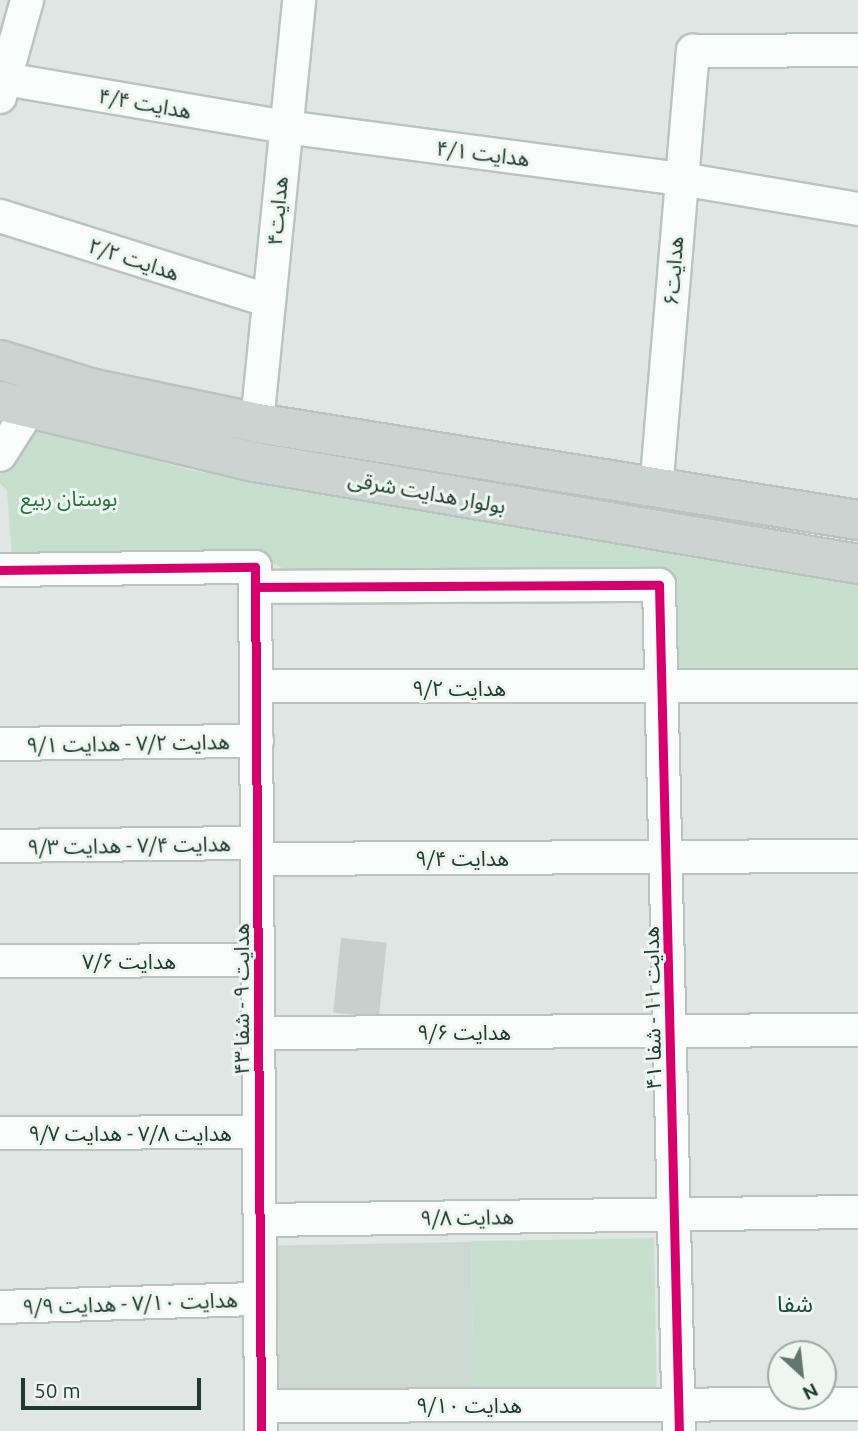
<!DOCTYPE html>
<html>
<head>
<meta charset="utf-8">
<style>
  body { margin:0 }
  #map { position:relative; width:858px; height:1431px; overflow:hidden; background:#dfe6e3; font-family:Ubuntu,"Noto Sans Arabic",sans-serif }
  div>[style] { position:absolute }
  .built>* { inset:0; background:#cdd8d3; transform-origin:0 0 }
  .green>* { inset:0; background:#c7e0ce; transform-origin:0 0 }
  .building>* { inset:0; background:#c8cfcc; transform-origin:0 0 }
  .roads { filter:drop-shadow(2px 0 #bac3c0) drop-shadow(-2px 0 #bac3c0) drop-shadow(0 2px #bac3c0) drop-shadow(0 -2px #bac3c0) }
  .minor>* { height:32px; margin:-16px; padding:0 16px; transform-origin:16px; border-radius:16px; background:#fafbfb }
  .major>* { height:38px; margin:-19px; padding:0 19px; transform-origin:19px; border-radius:19px; background:#cbd4d1 }
  .cycleway>* { height:9px; margin:-4.5px; padding:0 4.5px; transform-origin:4.5px; border-radius:4.5px; background:#d6006c }
  span { translate:-50% -50%; white-space:nowrap; text-align:center; line-height:1.15; -webkit-text-stroke:6px #edf6f1; paint-order:stroke }
  .street-label { font-size:21px; color:#1e3930 }
  .park-label { font-size:21px; color:#27713f }
  .neighbourhood-label { font-size:23px; color:#1a4b3c }
  .north { position:absolute; left:767px; top:1340px; width:70px; height:70px; box-sizing:border-box; background:#edf6f1; border:2px solid #9aaaa4; border-radius:50%; rotate:153deg; font-size:19px; font-weight:700; line-height:28px; text-align:center; color:#1e3930 }
  .north::after { content:''; display:block; margin:auto; width:24px; height:32px; background:#62766f; clip-path:polygon(50% 0,100% 100%,50% 72%,0 100%) }
  .scale { position:absolute; left:21px; top:1378px; width:180px; height:32px; box-sizing:border-box; border:4px solid #1e3930; border-top:0; padding-left:9px; font-size:21px; line-height:24px; white-space:nowrap; color:#1e3930; -webkit-text-stroke:5px #edf6f1; paint-order:stroke }
</style>
</head>
<body>
<div id="map">
  <div class="built">
    <i style="left:471px;top:1242px;width:154px;height:194px;rotate:89deg"></i>
  </div>
  <div class="green">
    <i style="clip-path:polygon(0 418px,190px 470px,858px 585px,858px 675px,679px 674px,673px 570px,294px 575px,256px 553px,12px 557px,7px 491px,0 483px)"></i>
    <i style="left:654px;top:1238px;width:154px;height:183px;rotate:89deg"></i>
  </div>
  <div class="building">
    <i style="left:341px;top:938px;width:46px;height:75px;rotate:6deg"></i>
  </div>
  <div class="roads">
    <div class="minor">
      <i style="left:5px;top:79px;width:284px;rotate:9.7deg"></i>
      <i style="left:285px;top:127px;width:399px;rotate:7.5deg"></i>
      <i style="left:681px;top:179px;width:180px;rotate:9.6deg"></i>
      <i style="left:0;top:97px;width:101px;rotate:-74.4deg"></i>
      <i style="left:0;top:216px;width:282px;rotate:17.5deg"></i>
      <i style="left:257px;top:423px;width:425px;rotate:-84.3deg"></i>
      <i style="left:0;top:455px;width:52px;rotate:-57.5deg"></i>
      <i style="left:656px;top:490px;width:441px;rotate:-85.2deg"></i>
      <i style="left:693px;top:51px;width:165px;rotate:-0.3deg"></i>
      <i style="left:0;top:570px;width:255px;rotate:-0.7deg"></i>
      <i style="left:255px;top:567px;width:864px;rotate:89.6deg"></i>
      <i style="left:255px;top:587px;width:404px;rotate:-0.3deg"></i>
      <i style="left:659px;top:585px;width:846px;rotate:88.65deg"></i>
      <i style="left:256px;top:686px;width:602px"></i>
      <i style="left:0;top:744px;width:257px;rotate:-0.7deg"></i>
      <i style="left:0;top:846px;width:257px;rotate:-0.7deg"></i>
      <i style="left:257px;top:859px;width:601px;rotate:-0.29deg"></i>
      <i style="left:0;top:961px;width:258px;rotate:-0.2deg"></i>
      <i style="left:258px;top:1033px;width:600px;rotate:-0.29deg"></i>
      <i style="left:0;top:1133px;width:259px;rotate:-0.2deg"></i>
      <i style="left:260px;top:1220px;width:598px;rotate:-0.77deg"></i>
      <i style="left:0;top:1307px;width:260px;rotate:-1.8deg"></i>
      <i style="left:261px;top:1406px;width:597px;rotate:-0.19deg"></i>
    </div>
    <div class="major">
      <i style="left:0;top:360px;width:94px;rotate:17.3deg"></i>
      <i style="left:90px;top:388px;width:171px;rotate:11.8deg"></i>
      <i style="left:257px;top:423px;width:609px;rotate:9.17deg"></i>
      <i style="left:0;top:401px;width:262px;rotate:13.5deg"></i>
      <i style="left:255px;top:462px;width:612px;rotate:9.6deg"></i>
    </div>
  </div>
  <div class="cycleway">
    <i style="left:0;top:570px;width:255px;rotate:-0.7deg"></i>
    <i style="left:255px;top:567px;width:864px;rotate:89.6deg"></i>
    <i style="left:255px;top:587px;width:404px;rotate:-0.3deg"></i>
    <i style="left:659px;top:585px;width:846px;rotate:88.65deg"></i>
  </div>
  <div class="street-label">
    <span style="left:145px;top:103px;rotate:10deg">هدایت ۴/۴</span>
    <span style="left:483px;top:153px;rotate:7deg">هدایت ۴/۱</span>
    <span style="left:277px;top:211px;rotate:-85deg">هدایت۴</span>
    <span style="left:134px;top:259px;rotate:18deg">هدایت ۲/۲</span>
    <span style="left:673px;top:271px;rotate:-86deg">هدایت۶</span>
    <span style="left:427px;top:492px;rotate:10deg">بولوار هدایت شرقی</span>
    <span style="left:459px;top:688px">هدایت ۹/۲</span>
    <span style="left:128px;top:743px;rotate:-1deg">هدایت ۷/۲ - هدایت ۹/۱</span>
    <span style="left:129px;top:845px;rotate:-1deg">هدایت ۷/۴ - هدایت ۹/۳</span>
    <span style="left:462px;top:858px">هدایت ۹/۴</span>
    <span style="left:129px;top:961px">هدایت ۷/۶</span>
    <span style="left:241px;top:999px;rotate:-90deg">هدایت ۹ - شفا ۴۳</span>
    <span style="left:652px;top:1008px;rotate:-91deg">هدایت ۱۱ - شفا ۴۱</span>
    <span style="left:464px;top:1032px">هدایت ۹/۶</span>
    <span style="left:130px;top:1133px">هدایت ۷/۸ - هدایت ۹/۷</span>
    <span style="left:467px;top:1217px;rotate:-1deg">هدایت ۹/۸</span>
    <span style="left:130px;top:1303px;rotate:-2deg">هدایت ۷/۱۰ - هدایت ۹/۹</span>
    <span style="left:469px;top:1405px">هدایت ۹/۱۰</span>
  </div>
  <div class="park-label">
    <span style="left:69px;top:498px">بوستان ربیع</span>
  </div>
  <div class="neighbourhood-label">
    <span style="left:795px;top:1304px">شفا</span>
  </div>
  <div class="north">N</div>
  <div class="scale">50 m</div>
</div>
</body>
</html>
